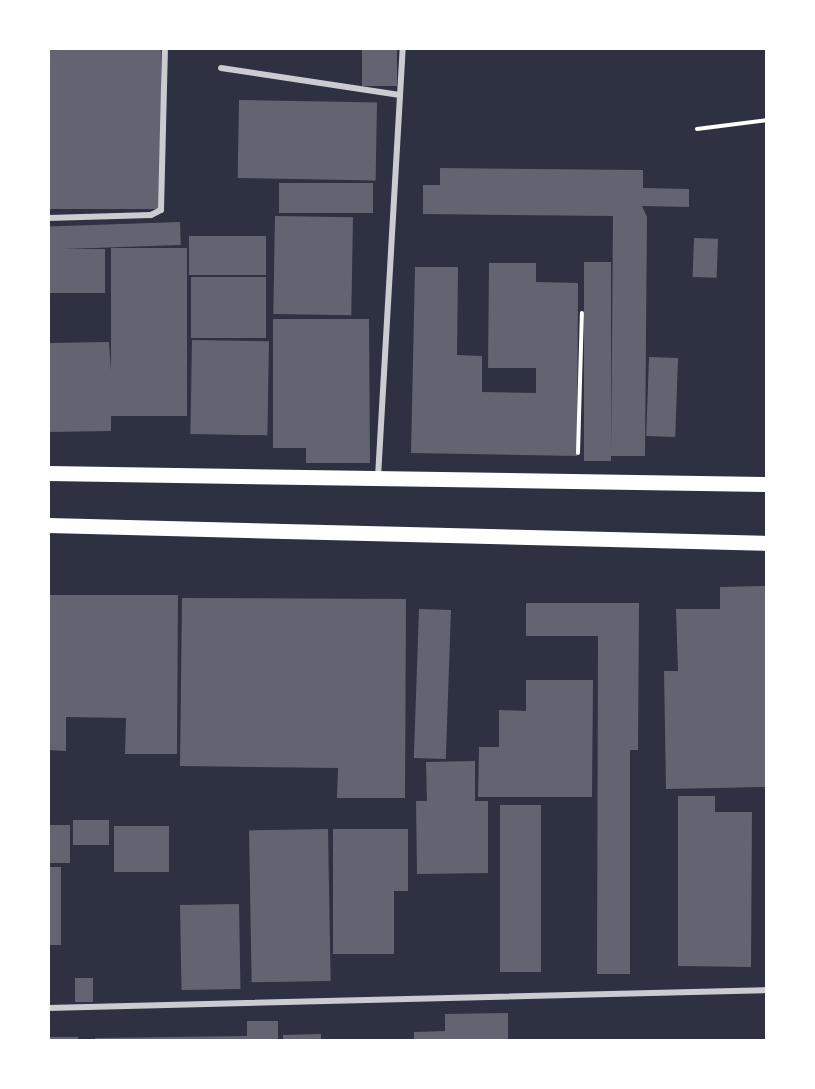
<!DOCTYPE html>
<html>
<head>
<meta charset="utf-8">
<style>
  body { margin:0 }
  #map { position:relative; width:815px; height:1089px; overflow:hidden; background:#2d3142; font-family:"IBM Plex Serif",serif }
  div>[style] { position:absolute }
  .building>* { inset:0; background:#626471; transform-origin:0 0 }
  .path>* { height:4px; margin:-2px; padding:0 2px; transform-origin:2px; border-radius:2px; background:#fff }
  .minor>* { height:6px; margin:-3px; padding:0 3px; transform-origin:3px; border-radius:3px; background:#caccd0 }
  .primary>* { height:15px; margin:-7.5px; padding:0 7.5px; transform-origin:7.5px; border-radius:7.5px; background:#fff }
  span { translate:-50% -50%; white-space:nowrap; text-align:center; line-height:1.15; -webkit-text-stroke:6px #fff; paint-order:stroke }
  .frame { position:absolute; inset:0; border:50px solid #fff; pointer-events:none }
</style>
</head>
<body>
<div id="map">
  <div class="building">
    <i style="left:48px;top:48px;width:113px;height:161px"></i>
    <i style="left:362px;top:48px;width:35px;height:38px"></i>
    <i style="left:239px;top:100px;width:138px;height:78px;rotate:1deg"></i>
    <i style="clip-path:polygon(440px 168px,643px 170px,643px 188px,689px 189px,689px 207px,642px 206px,647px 217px,645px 456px,611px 456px,613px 216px,423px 214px,423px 185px,440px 185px)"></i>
    <i style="left:279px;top:183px;width:94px;height:30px"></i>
    <i style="left:275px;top:216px;width:78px;height:98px;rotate:1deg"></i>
    <i style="left:180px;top:222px;width:23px;height:132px;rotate:88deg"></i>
    <i style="left:266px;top:236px;width:39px;height:77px;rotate:90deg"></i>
    <i style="left:694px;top:238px;width:24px;height:39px;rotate:2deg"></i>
    <i style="clip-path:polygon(111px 248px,187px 248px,187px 416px,111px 416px,111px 431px,48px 432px,48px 343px,109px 342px,111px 371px)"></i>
    <i style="left:105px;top:249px;width:44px;height:57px;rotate:90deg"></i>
    <i style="left:584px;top:262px;width:27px;height:199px"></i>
    <i style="clip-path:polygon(489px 263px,536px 263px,536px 282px,578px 283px,577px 456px,411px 453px,415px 267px,458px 267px,457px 355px,482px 356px,482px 392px,536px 393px,536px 368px,488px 368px)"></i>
    <i style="left:191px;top:277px;width:75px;height:61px"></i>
    <i style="clip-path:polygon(273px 319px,369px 319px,370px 463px,306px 463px,306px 448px,273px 448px)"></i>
    <i style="left:192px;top:340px;width:77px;height:94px;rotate:1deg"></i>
    <i style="left:649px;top:357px;width:29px;height:79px;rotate:2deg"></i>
    <i style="clip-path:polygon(767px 586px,767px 787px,666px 789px,664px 671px,678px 671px,676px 609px,720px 609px,720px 587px)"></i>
    <i style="clip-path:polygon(48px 595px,178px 595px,177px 754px,125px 754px,126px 718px,66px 717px,66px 751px,48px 750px)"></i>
    <i style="clip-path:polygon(182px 598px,406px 599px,405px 798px,337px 798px,338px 768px,180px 766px)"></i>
    <i style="clip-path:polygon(526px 603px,639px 603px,638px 750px,630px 750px,630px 974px,597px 974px,598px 636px,526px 636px)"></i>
    <i style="left:419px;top:609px;width:32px;height:149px;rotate:2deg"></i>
    <i style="clip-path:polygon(526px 680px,593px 680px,592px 797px,478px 797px,479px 747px,499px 747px,499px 710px,526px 711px)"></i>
    <i style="clip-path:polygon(475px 761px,475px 801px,488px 801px,488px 873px,417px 874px,416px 801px,427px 801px,426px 762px)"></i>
    <i style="clip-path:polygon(678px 796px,715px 796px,715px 812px,752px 812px,751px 967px,678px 966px)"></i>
    <i style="left:500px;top:805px;width:41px;height:167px"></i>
    <i style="left:73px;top:820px;width:36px;height:25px"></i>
    <i style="left:48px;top:825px;width:22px;height:38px"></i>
    <i style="left:114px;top:826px;width:55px;height:46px"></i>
    <i style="left:328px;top:829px;width:152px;height:79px;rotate:89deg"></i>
    <i style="clip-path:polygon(333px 829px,408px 829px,408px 891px,394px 891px,394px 954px,333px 954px)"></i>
    <i style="left:48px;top:867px;width:13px;height:78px"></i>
    <i style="left:239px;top:904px;width:85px;height:59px;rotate:89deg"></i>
    <i style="left:75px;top:978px;width:18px;height:24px"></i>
    <i style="clip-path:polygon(508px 1013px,508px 1041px,414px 1041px,414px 1032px,445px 1031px,445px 1014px)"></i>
    <i style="clip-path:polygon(247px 1021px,278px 1021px,278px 1041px,95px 1041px,95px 1038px,247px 1036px)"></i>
    <i style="clip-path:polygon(321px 1034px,321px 1041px,283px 1041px,283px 1035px)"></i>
    <i style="left:48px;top:1037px;width:30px;height:4px"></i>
  </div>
  <div class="path">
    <i style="left:697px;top:129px;width:71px;rotate:-7.3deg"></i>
    <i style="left:578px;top:453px;width:140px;rotate:-88.4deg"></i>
  </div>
  <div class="minor">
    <i style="left:221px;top:68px;width:181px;rotate:8.6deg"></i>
    <i style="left:48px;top:218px;width:103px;rotate:-1.7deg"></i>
    <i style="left:151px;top:215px;width:11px;rotate:-27deg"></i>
    <i style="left:161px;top:210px;width:162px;rotate:-88.6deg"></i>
    <i style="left:378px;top:477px;width:430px;rotate:-86.7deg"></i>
    <i style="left:48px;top:1008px;width:719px;rotate:-1.43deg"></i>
  </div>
  <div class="primary">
    <i style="left:48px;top:473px;width:719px;rotate:0.88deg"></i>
    <i style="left:48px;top:525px;width:719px;rotate:1.43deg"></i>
  </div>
  <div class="frame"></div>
</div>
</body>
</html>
